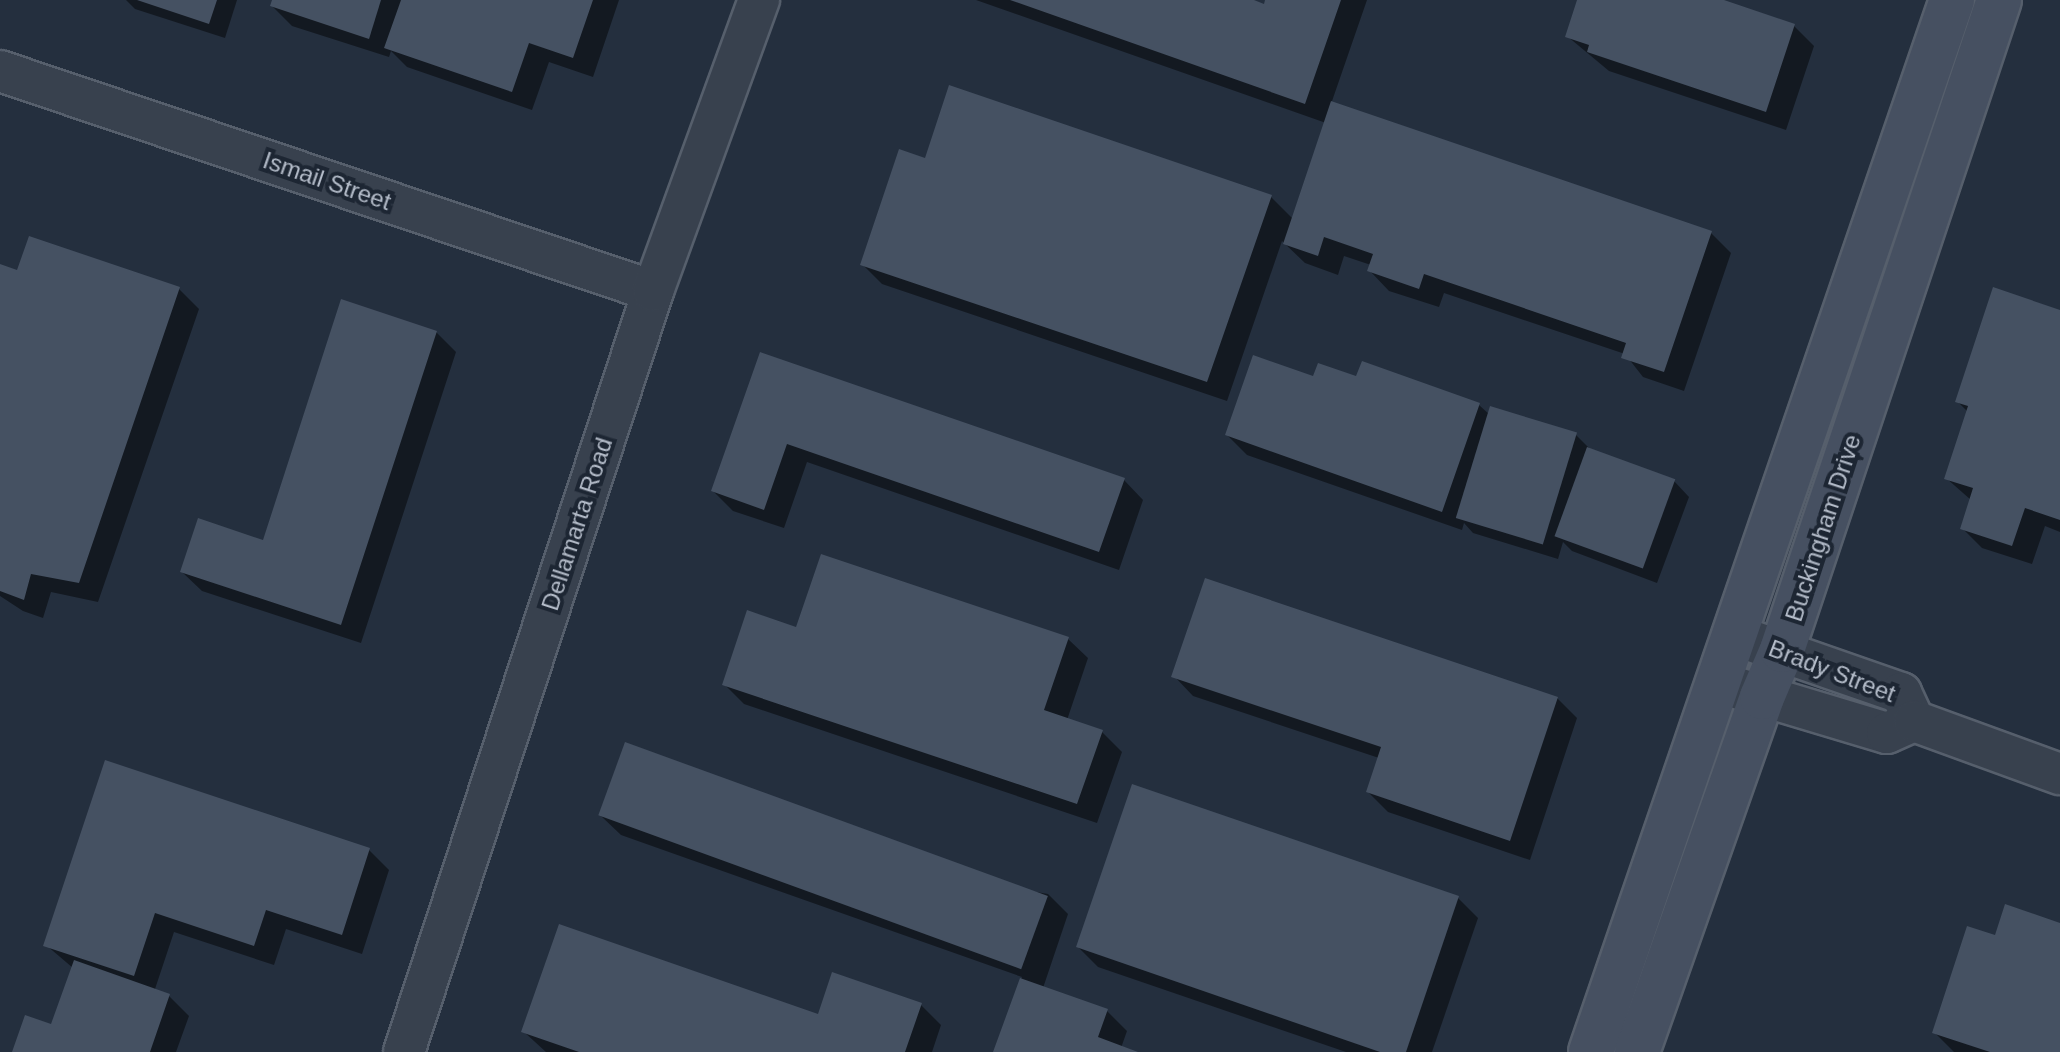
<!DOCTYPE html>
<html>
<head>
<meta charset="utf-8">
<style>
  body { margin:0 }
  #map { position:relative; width:2060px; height:1052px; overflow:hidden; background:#242f3e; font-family:Arial,sans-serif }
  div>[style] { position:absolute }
  .shadow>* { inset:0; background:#0007 }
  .building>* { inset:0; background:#455162; transform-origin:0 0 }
  .roads { filter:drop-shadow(2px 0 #565f6c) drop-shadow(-2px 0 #565f6c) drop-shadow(0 2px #565f6c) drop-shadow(0 -2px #565f6c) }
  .street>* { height:40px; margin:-20px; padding:0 20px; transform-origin:20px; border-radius:20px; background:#38414e }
  .secondary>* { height:44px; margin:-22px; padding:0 22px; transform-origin:22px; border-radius:22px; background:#465061 }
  span { translate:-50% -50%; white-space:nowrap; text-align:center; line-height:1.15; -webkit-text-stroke:8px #1d2633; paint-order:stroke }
  .street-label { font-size:24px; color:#b4bcc9 }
</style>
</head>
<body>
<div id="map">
  <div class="shadow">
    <i style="clip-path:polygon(126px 0,237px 0,225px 38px,135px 9px)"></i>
    <i style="clip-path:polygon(274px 0,619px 0,593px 77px,549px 62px,532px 110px,407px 67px,391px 51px,389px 57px,292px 26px,272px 6px)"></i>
    <i style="clip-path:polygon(976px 0,1248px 0,1265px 6px,1267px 0,1367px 0,1331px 104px,1711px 233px,1731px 253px,1684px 391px,1643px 377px,1625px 354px,1444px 293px,1439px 307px,1389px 291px,1370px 271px,1371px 265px,1344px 256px,1338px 275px,1305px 263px,1282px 241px,1227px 401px,882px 284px,862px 264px,926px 160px,1270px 196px,1293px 219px,1326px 123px)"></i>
    <i style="clip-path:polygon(1579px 0,1718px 0,1794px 26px,1814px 46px,1786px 130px,1609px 71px,1567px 36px)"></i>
    <i style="clip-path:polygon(0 266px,18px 272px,179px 289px,199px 309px,98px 602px,51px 592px,43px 618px,23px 611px,0 596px)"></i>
    <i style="clip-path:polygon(2060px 312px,2060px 532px,2045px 526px,2032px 564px,1982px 548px,1962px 528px,1971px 500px,1946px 478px,1968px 412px,1957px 401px)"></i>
    <i style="clip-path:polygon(436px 332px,456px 352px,361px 643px,202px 591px,182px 572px,264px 542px)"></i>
    <i style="clip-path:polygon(761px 354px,1124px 480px,1143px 500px,1119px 570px,807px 462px,784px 528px,733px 511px,713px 491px)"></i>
    <i style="clip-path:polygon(1314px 378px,1357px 379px,1479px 405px,1490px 415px,1576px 435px,1592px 451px,1674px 481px,1689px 497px,1657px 583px,1572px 551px,1563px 542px,1558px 559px,1473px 533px,1464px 523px,1462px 530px,1247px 455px,1227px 435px)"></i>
    <i style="clip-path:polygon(797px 629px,1068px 639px,1088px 658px,1067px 720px,1102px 732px,1122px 752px,1097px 823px,744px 704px,724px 684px)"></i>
    <i style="clip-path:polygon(1174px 676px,1557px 698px,1577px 718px,1530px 860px,1388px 812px,1368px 792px,1379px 758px,1193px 696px)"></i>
    <i style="clip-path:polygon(106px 763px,369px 850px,389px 870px,362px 954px,286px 929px,274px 965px,174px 932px,155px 989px,169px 996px,189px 1016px,176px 1052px,14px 1052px,52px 1026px,73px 968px,46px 945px)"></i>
    <i style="clip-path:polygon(601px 816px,1048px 894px,1068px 914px,1043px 988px,1107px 1011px,1127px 1031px,1121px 1048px,1133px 1052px,995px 1052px,1022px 977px,621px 835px)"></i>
    <i style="clip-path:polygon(1458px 898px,1478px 918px,1432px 1052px,1346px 1052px,1098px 967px,1078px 947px)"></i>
    <i style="clip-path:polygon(2060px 925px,2060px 1052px,1954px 1052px,1934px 1032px,1996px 937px)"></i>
    <i style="clip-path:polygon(921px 1005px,941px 1025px,932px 1052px,546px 1052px,523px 1031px,819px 1017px)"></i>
  </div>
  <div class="building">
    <i style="clip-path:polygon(137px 0,217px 0,209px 24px)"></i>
    <i style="clip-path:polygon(272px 0,381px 0,369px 39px,270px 6px)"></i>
    <i style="clip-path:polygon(401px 0,593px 0,573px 58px,529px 43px,512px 92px,384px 48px)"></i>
    <i style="clip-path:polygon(1010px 0,1254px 0,1264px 4px,1265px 0,1341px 0,1305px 104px)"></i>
    <i style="clip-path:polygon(1577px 0,1724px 0,1795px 24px,1766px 112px,1587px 52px,1589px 45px,1565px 37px)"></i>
    <i style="clip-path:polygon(949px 85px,1272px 195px,1207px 382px,860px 265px,899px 149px,925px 158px)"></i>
    <i style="clip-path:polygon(1331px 101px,1712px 231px,1664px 372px,1621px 358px,1626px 343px,1424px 274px,1419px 289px,1367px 271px,1373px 254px,1324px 237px,1318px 256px,1283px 244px)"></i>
    <i style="clip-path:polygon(29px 236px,180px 287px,79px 583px,31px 574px,24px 600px,0 591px,0 264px,17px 270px)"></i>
    <i style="clip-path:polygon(1993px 287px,2060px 310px,2060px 520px,2025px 508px,2012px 546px,1960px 529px,1973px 488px,1944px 479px,1968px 406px,1955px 402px)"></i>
    <i style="clip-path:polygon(341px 299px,437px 331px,341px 625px,180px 572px,198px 518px,263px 540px)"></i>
    <i style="clip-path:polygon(760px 352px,1125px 478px,1099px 552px,787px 444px,764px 510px,711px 491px)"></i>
    <i style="clip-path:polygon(1253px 355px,1313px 376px,1318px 363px,1356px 376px,1362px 361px,1480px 403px,1442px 512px,1225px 435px)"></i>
    <i style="left:1490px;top:406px;width:91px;height:117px;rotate:17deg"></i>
    <i style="left:1587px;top:447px;width:94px;height:95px;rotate:20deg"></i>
    <i style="clip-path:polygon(821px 554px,1069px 637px,1044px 710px,1103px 730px,1077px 804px,722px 685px,747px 610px,796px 627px)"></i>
    <i style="clip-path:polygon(1205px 578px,1558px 697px,1510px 841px,1366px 792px,1381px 747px,1171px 677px)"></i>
    <i style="left:625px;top:742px;width:450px;height:78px;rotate:20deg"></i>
    <i style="clip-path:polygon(105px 760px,370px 848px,342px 935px,266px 910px,254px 946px,155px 913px,134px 976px,43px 946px)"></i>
    <i style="clip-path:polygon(1132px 784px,1459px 896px,1406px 1052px,1380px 1052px,1076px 947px)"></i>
    <i style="clip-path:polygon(2005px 904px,2060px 923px,2060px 1052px,1990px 1052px,1932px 1033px,1967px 926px,1995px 935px)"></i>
    <i style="clip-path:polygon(559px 924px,818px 1014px,832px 972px,922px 1003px,905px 1052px,579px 1052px,521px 1032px)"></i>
    <i style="clip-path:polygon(74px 960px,170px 994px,150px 1052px,12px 1052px,25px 1015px,51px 1024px)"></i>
    <i style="clip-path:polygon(1020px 978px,1108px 1009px,1098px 1037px,1138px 1052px,993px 1052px)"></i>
  </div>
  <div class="roads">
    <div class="street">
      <i style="left:0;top:71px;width:689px;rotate:18.62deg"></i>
      <i style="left:1737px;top:636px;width:174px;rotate:19.2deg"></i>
      <i style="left:1901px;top:693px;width:31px;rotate:65deg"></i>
      <i style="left:1720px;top:683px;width:174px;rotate:16.7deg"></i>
      <i style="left:1887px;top:733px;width:30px;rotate:-24deg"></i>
      <i style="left:1914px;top:721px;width:155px;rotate:20deg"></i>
      <i style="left:404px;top:1052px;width:801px;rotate:-71.88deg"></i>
      <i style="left:653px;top:291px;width:310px;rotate:-70deg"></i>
    </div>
    <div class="secondary">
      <i style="left:1591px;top:1052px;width:1112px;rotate:-71.06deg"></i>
      <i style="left:1637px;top:1052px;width:376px;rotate:-70.6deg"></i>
      <i style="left:1762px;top:697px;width:51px;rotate:-66.9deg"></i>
      <i style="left:1782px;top:650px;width:685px;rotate:-71.54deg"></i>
    </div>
  </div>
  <div class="street-label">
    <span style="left:327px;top:181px;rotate:19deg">Ismail Street</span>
    <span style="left:577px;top:524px;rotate:-72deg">Dellamarta Road</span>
    <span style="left:1823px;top:528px;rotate:-72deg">Buckingham Drive</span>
    <span style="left:1832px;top:671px;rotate:21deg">Brady Street</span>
  </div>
</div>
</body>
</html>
